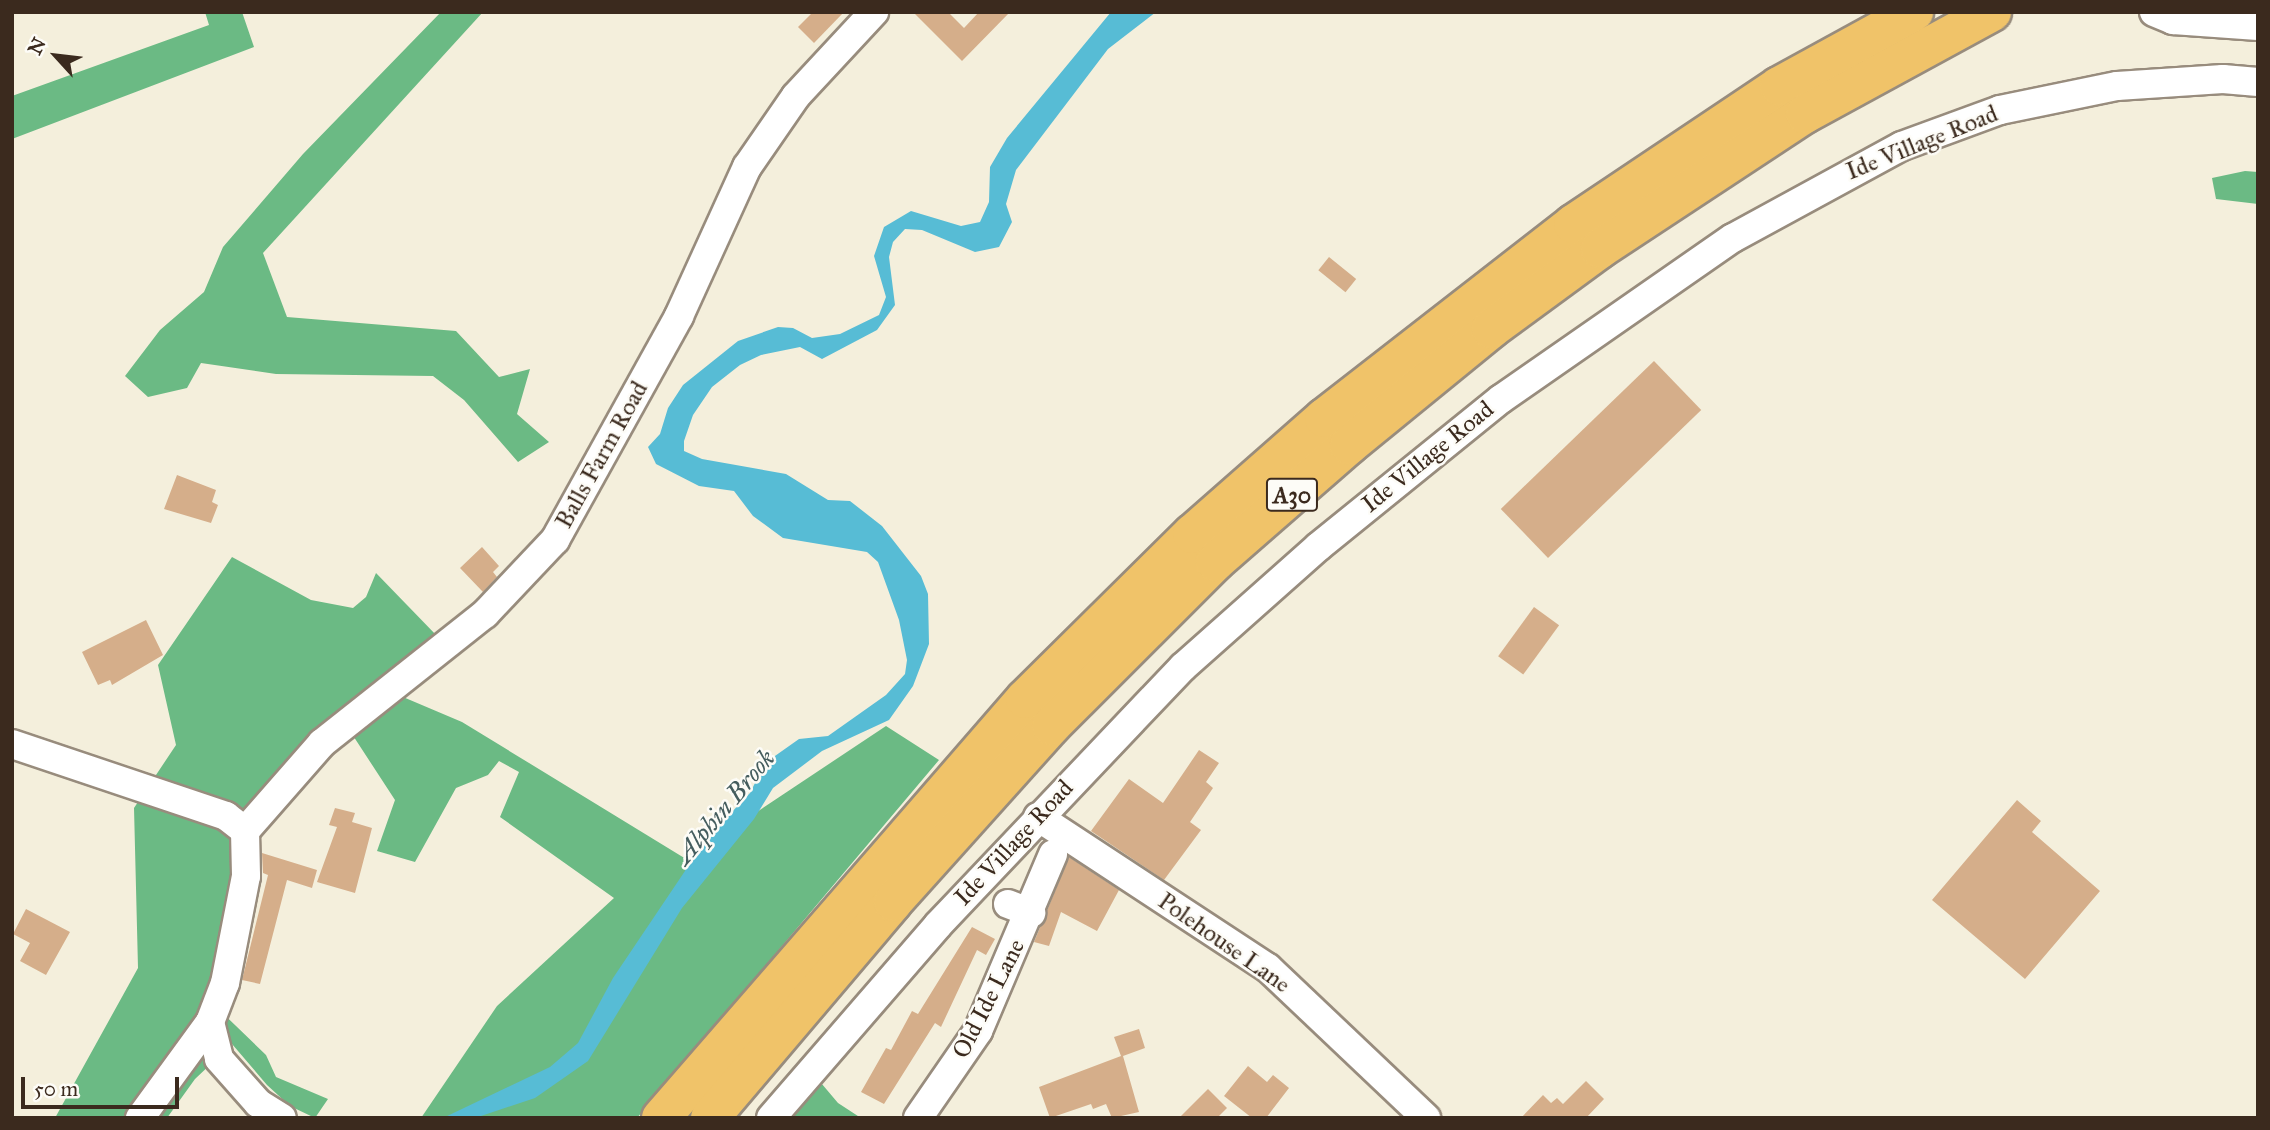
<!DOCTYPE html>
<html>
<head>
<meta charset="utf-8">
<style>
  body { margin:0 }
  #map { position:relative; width:2270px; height:1130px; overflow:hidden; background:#f4efdc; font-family:"IM FELL Great Primer",serif }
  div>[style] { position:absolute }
  .forest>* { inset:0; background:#6bba84 }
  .water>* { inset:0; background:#57bcd5 }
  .building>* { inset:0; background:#d5ae8a; transform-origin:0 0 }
  .roads { filter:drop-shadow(2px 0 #988c7d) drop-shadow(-2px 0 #988c7d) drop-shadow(0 2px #988c7d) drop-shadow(0 -2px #988c7d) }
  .minor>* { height:28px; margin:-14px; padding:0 14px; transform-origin:14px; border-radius:14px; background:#fff }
  .highway>* { height:38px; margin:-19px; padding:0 19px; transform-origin:19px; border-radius:19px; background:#f0c369 }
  span { translate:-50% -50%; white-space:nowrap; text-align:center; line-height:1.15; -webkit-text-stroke:5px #fdfcf7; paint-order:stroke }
  .shield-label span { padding:2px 5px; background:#fdfcf7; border:2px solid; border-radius:5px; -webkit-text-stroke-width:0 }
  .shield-label { font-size:23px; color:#3b2a1e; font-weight:700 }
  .street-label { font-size:24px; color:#3b2a1e }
  .water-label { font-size:26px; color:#455d5e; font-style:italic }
  .frame { position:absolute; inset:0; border:14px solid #3b2a1e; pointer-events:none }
  .north { position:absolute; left:21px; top:21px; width:70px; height:70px; -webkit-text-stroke:5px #fdfcf7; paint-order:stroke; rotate:297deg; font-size:19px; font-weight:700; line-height:28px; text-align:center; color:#3b2a1e }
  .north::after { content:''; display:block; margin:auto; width:24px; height:32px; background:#3b2a1e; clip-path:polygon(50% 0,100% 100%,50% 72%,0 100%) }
  .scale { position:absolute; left:21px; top:1077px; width:158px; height:32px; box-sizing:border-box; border:4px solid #3b2a1e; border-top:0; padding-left:9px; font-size:21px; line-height:24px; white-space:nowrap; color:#3b2a1e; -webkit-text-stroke:5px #fdfcf7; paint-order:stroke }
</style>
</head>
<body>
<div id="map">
  <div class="forest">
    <i style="clip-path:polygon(205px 12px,242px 12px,254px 47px,12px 139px,12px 96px,209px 25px)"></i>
    <i style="clip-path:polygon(441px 12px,483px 12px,263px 253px,287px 317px,456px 331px,499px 377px,530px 369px,517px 414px,549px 442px,518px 462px,464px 400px,433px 376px,276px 374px,201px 363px,187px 388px,148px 397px,125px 376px,160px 330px,204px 292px,223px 247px,303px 154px)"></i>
    <i style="clip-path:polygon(2245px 171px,2258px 172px,2258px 204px,2216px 199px,2212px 178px)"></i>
    <i style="clip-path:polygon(232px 557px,311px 600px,353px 608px,366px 597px,376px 573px,438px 637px,396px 671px,403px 697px,462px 722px,686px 859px,886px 726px,939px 760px,637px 1118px,421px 1118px,497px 1006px,614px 898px,500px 817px,519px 772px,499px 761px,488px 775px,456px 788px,415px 862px,377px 851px,395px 800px,350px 731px,230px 832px,232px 879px,226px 929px,207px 998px,266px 1055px,276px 1077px,328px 1099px,315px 1118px,290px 1106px,267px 1085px,232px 1044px,195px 1079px,167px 1118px,55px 1118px,138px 968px,134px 808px,176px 745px,158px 665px)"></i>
    <i style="clip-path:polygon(816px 1077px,838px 1103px,861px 1118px,782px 1118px)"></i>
  </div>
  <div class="water">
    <i style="clip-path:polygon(1111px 12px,1156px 12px,1108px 49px,1016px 170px,1006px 204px,1012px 222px,999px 247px,975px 252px,922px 230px,905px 229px,893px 242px,889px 257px,895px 305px,877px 330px,822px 359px,800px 347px,761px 355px,740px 365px,712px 387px,693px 415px,684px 441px,684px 451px,702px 459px,786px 474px,828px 500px,850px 501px,882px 526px,921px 576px,928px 594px,929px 644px,913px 686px,889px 720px,822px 751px,773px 788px,754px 819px,682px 908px,588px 1061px,535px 1098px,475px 1118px,443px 1118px,550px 1067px,578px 1043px,613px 978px,685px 871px,687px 859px,750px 793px,765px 763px,799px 739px,828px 736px,886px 695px,905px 674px,907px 660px,899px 620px,878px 562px,867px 552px,783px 538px,753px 516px,734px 491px,699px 486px,656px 464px,648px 447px,660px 434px,668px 408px,683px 385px,738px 341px,778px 327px,793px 328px,812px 338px,840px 334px,879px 315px,886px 297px,874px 256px,884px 227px,911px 211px,961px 226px,980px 222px,989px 202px,990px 167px,1007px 138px)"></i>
  </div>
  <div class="building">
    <i style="clip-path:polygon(813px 12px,844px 12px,814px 43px,798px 27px)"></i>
    <i style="clip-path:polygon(913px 12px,948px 12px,964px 28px,979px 12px,1010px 12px,962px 61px)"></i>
    <i style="left:1329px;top:257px;width:35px;height:17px;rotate:39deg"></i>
    <i style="left:1654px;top:361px;width:68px;height:213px;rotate:46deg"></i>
    <i style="clip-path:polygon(177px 475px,216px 490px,212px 502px,218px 505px,211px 523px,164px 509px)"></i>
    <i style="clip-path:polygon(482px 547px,499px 566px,493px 572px,497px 577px,483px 592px,460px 568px)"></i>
    <i style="left:1534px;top:607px;width:31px;height:61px;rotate:36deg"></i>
    <i style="clip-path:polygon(146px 620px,163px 655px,112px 685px,110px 680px,98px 685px,82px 652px)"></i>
    <i style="clip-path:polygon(1199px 750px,1219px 763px,1206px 782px,1213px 788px,1190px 822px,1201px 830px,1164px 880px,1091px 831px,1129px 779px,1163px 803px)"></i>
    <i style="clip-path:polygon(2017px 800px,2041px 821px,2032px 832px,2100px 891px,2025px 979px,1932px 900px)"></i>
    <i style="clip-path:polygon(335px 808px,355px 813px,352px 822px,372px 828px,355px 893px,317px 882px,337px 827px,329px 825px)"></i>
    <i style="clip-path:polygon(262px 853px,317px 870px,312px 888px,287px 880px,260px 984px,242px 980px,268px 875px,263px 873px)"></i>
    <i style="clip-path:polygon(1069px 857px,1119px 890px,1097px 931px,1061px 912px,1049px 946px,1034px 942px)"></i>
    <i style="clip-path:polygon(26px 909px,70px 932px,46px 975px,20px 961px,30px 943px,13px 934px)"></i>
    <i style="clip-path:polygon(972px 927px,995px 939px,986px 955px,977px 950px,941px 1027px,935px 1023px,884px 1104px,861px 1092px,886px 1048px,891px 1050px,912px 1011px,918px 1014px)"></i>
    <i style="clip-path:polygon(1139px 1029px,1145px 1048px,1123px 1056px,1139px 1112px,1112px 1118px,1106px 1104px,1093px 1109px,1091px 1104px,1050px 1118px,1039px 1087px,1121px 1056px,1114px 1037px)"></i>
    <i style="clip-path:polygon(1248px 1066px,1267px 1082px,1273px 1075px,1289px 1088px,1266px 1118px,1252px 1118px,1224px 1096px)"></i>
    <i style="clip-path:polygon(1586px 1081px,1604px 1099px,1586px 1118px,1521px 1118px,1543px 1095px,1551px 1103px,1557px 1098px,1563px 1104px)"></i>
    <i style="clip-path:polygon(1208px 1089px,1227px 1108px,1217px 1118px,1179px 1118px)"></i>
  </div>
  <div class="roads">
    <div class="minor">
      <i style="left:2154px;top:12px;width:21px;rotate:23deg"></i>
      <i style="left:2173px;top:20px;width:85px;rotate:4deg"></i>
      <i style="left:12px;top:744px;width:226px;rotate:18.6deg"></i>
      <i style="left:226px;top:816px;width:24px;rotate:38deg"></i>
      <i style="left:245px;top:831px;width:45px;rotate:88.7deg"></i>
      <i style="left:246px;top:876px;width:109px;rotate:101.1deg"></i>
      <i style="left:225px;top:983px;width:42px;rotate:111deg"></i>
      <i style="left:210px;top:1022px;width:119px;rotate:126.1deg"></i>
      <i style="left:1038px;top:817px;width:275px;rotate:33.3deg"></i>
      <i style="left:1268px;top:968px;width:218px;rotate:43.5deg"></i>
      <i style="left:245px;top:831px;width:117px;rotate:-48.8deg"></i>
      <i style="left:322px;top:743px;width:208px;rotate:-38.4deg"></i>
      <i style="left:485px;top:614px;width:102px;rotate:-46.6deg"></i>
      <i style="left:555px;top:540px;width:256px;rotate:-61deg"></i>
      <i style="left:679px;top:316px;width:164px;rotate:-65.5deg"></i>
      <i style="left:747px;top:167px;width:86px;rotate:-55.4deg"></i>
      <i style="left:796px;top:96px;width:115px;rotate:-47.1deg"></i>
      <i style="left:1008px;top:904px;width:25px;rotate:21deg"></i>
      <i style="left:210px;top:1022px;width:38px;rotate:76deg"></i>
      <i style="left:219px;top:1059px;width:59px;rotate:48.4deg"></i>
      <i style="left:258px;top:1103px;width:28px;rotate:32deg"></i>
      <i style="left:771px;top:1118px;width:255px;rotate:-49.1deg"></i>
      <i style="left:938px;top:925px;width:356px;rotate:-46.5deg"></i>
      <i style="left:1183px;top:667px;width:181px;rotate:-41.6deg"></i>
      <i style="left:1318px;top:547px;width:235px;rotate:-39deg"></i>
      <i style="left:1501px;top:399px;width:282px;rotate:-34.8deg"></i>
      <i style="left:1733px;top:238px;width:192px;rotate:-28.6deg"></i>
      <i style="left:1902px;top:146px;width:104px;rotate:-20.2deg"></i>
      <i style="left:2000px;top:110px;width:119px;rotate:-11.6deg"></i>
      <i style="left:2117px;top:86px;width:106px;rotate:-3.8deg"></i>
      <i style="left:2223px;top:79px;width:35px;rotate:5deg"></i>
      <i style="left:918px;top:1118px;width:106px;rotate:-55.4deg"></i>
      <i style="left:978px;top:1031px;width:192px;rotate:-67deg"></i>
    </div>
    <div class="highway">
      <i style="left:661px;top:1118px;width:555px;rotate:-49.02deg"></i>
      <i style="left:1025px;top:699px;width:235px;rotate:-44.7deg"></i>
      <i style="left:1192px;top:534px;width:176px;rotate:-41.3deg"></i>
      <i style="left:1324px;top:418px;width:316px;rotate:-37.9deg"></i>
      <i style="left:1573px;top:224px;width:248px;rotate:-33.8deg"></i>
      <i style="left:1779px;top:86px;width:154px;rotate:-28.7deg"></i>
      <i style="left:710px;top:1118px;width:283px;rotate:-49.7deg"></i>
      <i style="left:893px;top:902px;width:237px;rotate:-48.1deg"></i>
      <i style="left:1051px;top:726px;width:232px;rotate:-45deg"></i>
      <i style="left:1215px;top:562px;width:178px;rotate:-41.1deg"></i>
      <i style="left:1349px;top:445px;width:183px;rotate:-39.2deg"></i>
      <i style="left:1491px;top:329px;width:135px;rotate:-36.3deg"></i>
      <i style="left:1600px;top:249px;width:245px;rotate:-33.4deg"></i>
      <i style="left:1805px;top:114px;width:213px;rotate:-28.6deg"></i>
    </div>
  </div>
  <div class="shield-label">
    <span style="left:1292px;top:495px">A30</span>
  </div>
  <div class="street-label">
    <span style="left:1922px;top:143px;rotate:-22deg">Ide Village Road</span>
    <span style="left:602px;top:455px;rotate:-61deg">Balls Farm Road</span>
    <span style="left:1428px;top:457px;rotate:-39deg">Ide Village Road</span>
    <span style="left:1014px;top:843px;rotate:-47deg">Ide Village Road</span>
    <span style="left:1224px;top:943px;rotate:35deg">Polehouse Lane</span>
    <span style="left:989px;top:999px;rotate:-63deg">Old Ide Lane</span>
  </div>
  <div class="water-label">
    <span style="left:725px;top:807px;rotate:-50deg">Alphin Brook</span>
  </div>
  <div class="frame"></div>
  <div class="north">N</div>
  <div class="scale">50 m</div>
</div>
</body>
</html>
